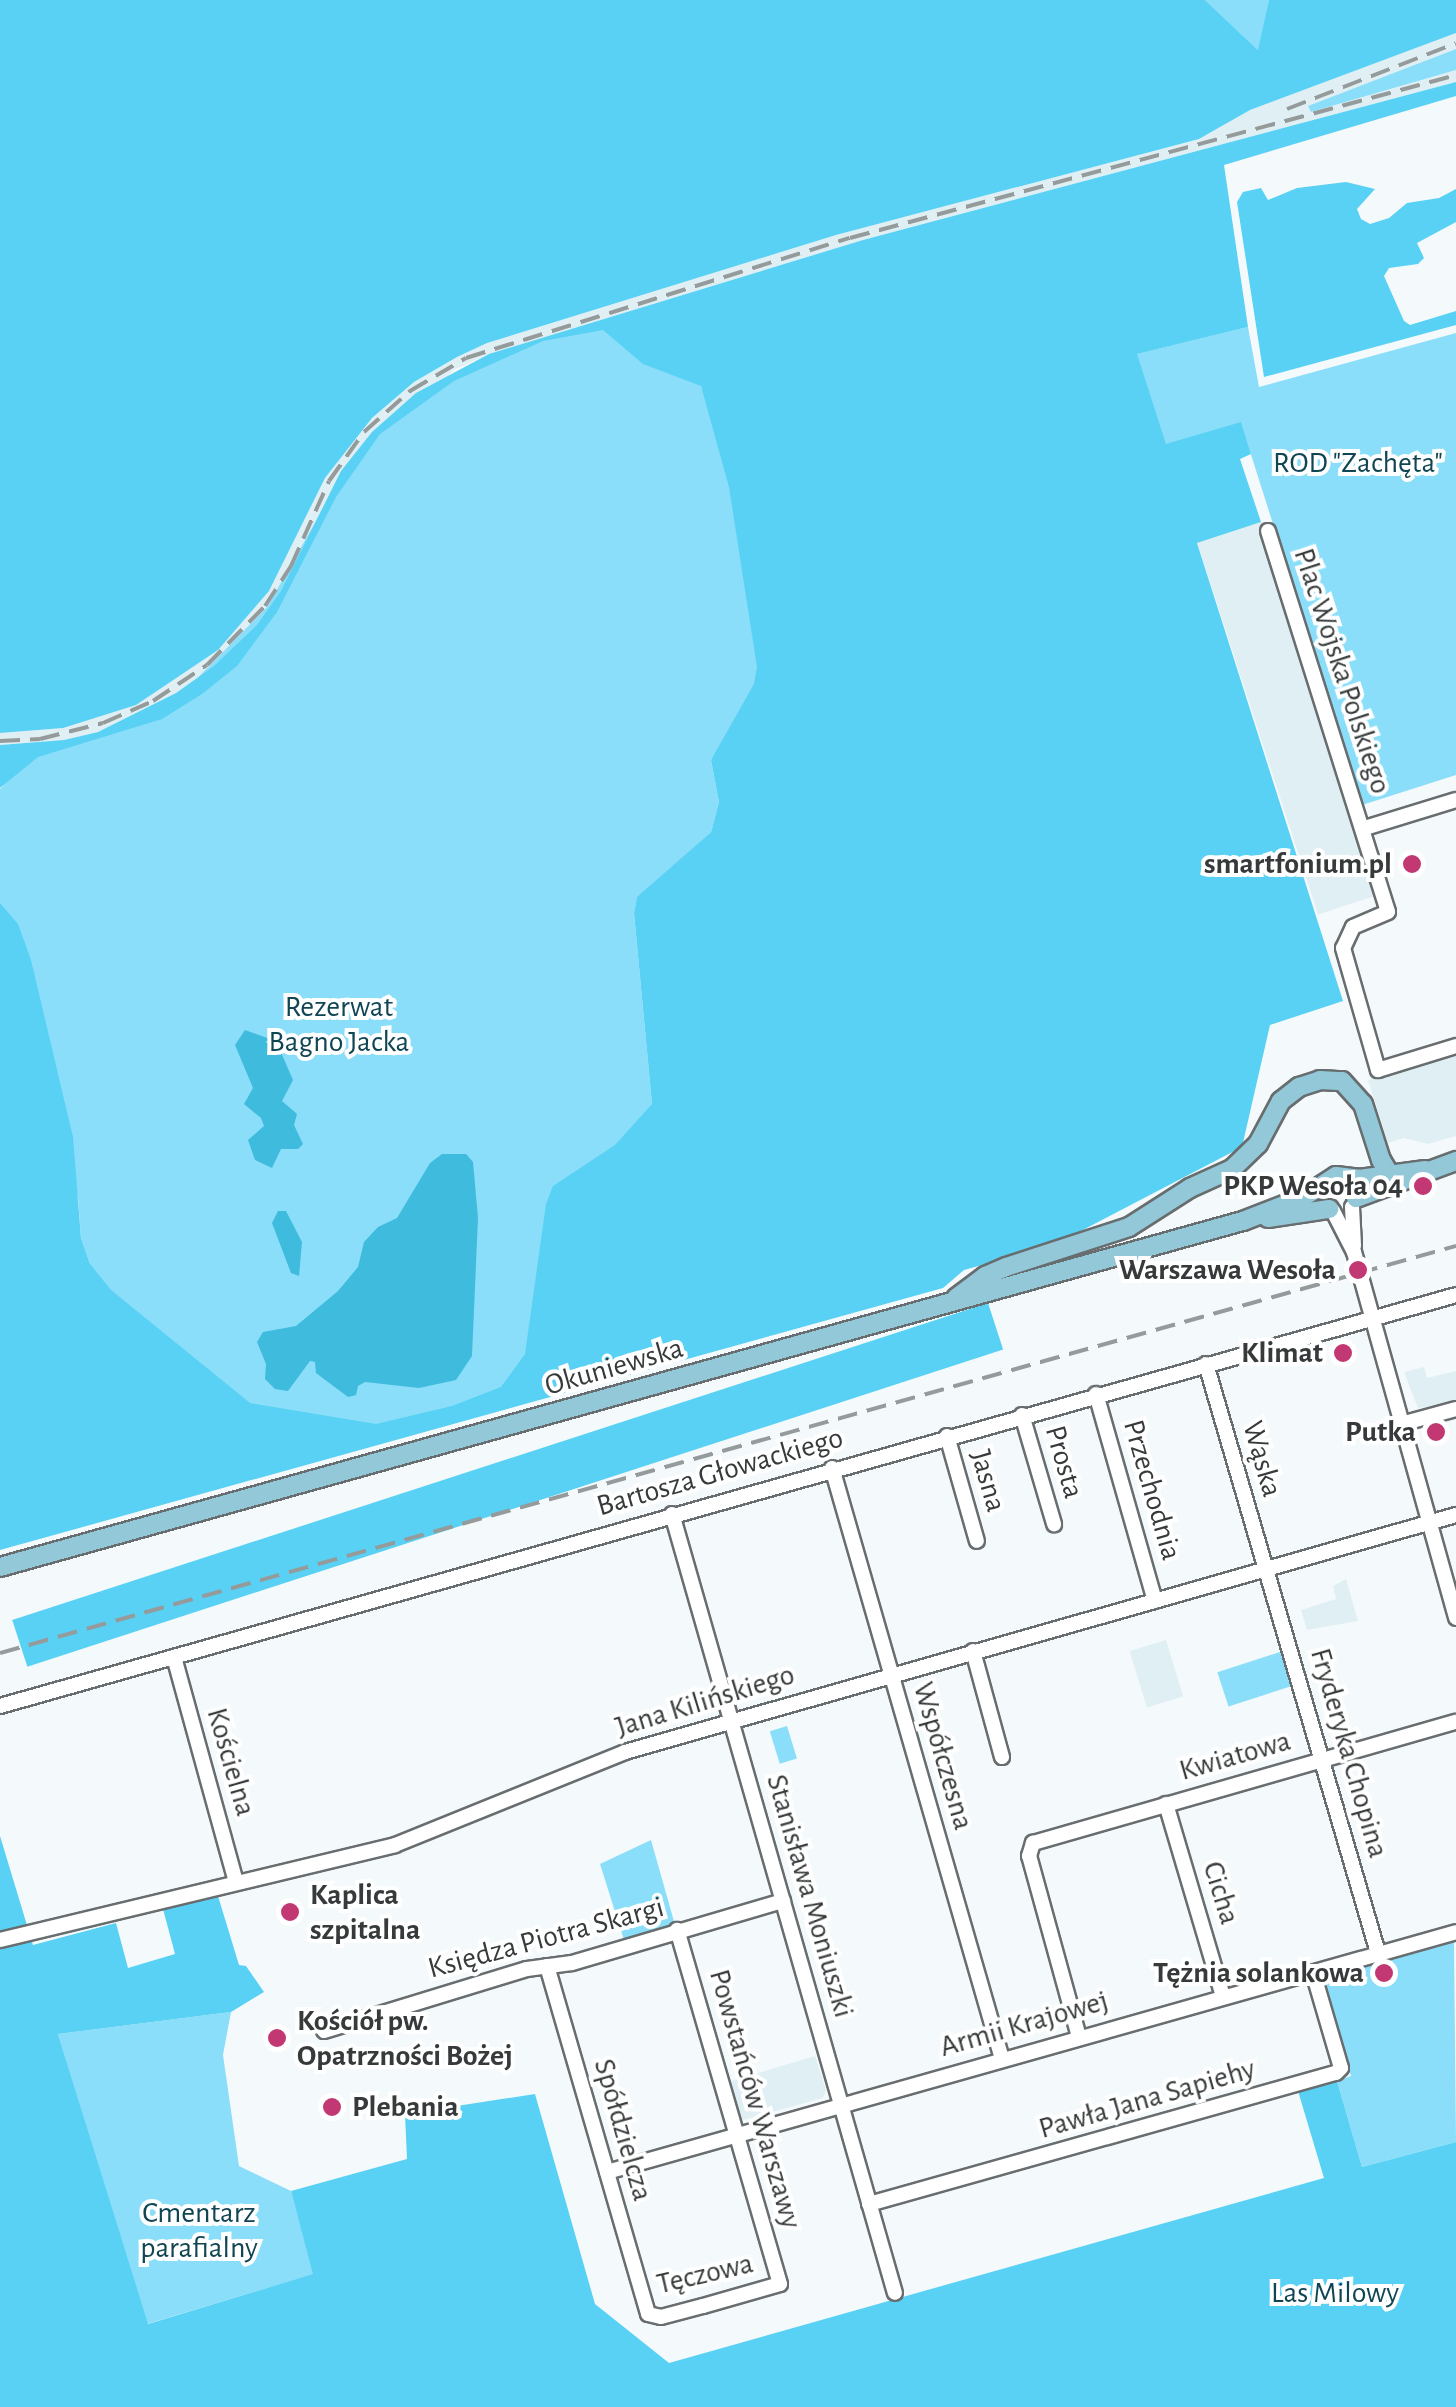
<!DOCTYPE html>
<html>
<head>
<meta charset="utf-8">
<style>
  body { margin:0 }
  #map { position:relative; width:1456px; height:2407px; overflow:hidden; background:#f4fafc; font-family:"Alegreya Sans",sans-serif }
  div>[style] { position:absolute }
  .built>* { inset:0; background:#e0eff4; transform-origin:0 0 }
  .green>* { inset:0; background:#8adef9; transform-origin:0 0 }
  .forest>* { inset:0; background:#59d1f4; transform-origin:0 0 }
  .water>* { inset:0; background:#3fbbdd }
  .roads { filter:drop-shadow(2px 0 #686d6f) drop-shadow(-2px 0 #686d6f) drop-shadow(0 2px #686d6f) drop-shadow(0 -2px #686d6f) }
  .minor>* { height:14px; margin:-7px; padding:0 7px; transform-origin:7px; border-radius:7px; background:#fff }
  .major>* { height:18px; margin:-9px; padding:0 9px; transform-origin:9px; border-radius:9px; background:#92c8d8 }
  .rail>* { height:4px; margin-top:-2px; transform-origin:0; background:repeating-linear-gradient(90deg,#959a9b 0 20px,transparent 0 30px) }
  .dots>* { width:28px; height:28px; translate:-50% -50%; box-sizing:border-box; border:5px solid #fff; border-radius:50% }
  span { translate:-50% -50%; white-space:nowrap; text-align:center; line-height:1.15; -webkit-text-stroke:8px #fff; paint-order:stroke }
  .park-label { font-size:30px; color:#104654 }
  .street-label { font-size:30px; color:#373a3b }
  .poi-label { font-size:30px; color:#373a3b; font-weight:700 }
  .right { translate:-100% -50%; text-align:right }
  .left { translate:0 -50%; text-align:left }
</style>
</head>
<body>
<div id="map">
  <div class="built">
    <i style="clip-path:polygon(1456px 33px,1456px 49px,1309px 106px,1312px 112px,1456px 70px,1456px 82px,863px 240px,489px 354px,453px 370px,301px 555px,281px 591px,214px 666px,176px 693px,98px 732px,64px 740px,0 745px,0 733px,63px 728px,269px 591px,325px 478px,372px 418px,414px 382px,457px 357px,487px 343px,836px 235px,1199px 139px,1250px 110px)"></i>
    <i style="left:1261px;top:522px;width:391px;height:67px;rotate:72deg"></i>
    <i style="clip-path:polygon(1456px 1055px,1456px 1136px,1428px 1144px,1404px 1138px,1388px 1143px,1368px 1080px)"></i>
    <i style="clip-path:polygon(1424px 1367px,1427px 1378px,1456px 1371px,1456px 1402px,1418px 1408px,1404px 1372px)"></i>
    <i style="clip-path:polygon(1346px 1579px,1358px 1621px,1307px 1630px,1301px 1610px,1336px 1599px,1333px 1586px)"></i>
    <i style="left:1166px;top:1640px;width:59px;height:38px;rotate:73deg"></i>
    <i style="clip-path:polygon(815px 2056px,826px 2090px,823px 2098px,743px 2120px,737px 2115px,728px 2082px)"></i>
  </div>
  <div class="green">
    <i style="clip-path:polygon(1205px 0,1269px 0,1259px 51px)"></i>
    <i style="clip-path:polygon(1456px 49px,1456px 70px,1311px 112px,1308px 106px)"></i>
    <i style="clip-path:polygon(594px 323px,701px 386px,738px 484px,769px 679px,711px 760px,719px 802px,711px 832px,637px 898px,634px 913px,652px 1104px,523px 1391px,375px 1428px,248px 1411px,102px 1292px,90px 1264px,81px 1238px,78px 1197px,0 921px,0 789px,35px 753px,86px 742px,176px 700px,267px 607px,337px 484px,396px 415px,497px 355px)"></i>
    <i style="clip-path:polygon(1248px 327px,1259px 387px,1456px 333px,1456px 775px,1362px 805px,1241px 423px,1166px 445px,1136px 354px)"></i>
    <i style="left:1283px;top:1651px;width:36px;height:69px;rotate:72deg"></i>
    <i style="left:787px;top:1726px;width:34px;height:18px;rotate:73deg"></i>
    <i style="clip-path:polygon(651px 1840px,675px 1925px,624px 1940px,600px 1864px)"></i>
    <i style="clip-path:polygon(1454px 1942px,1456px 2142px,1362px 2167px,1337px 2081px,1351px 2076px,1322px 1979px)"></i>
    <i style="clip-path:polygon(231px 2012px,223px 2055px,239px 2166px,291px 2191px,314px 2274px,147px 2324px,58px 2034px)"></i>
  </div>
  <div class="forest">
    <i style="clip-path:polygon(0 0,1205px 0,1258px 50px,1269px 0,1456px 0,1456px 33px,1250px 110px,1199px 139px,836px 235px,487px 343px,457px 357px,414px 382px,372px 418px,325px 478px,269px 591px,218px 650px,136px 705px,63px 728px,0 733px)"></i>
    <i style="clip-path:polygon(1456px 82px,1456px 96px,1224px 165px,1248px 327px,1137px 354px,1166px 444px,1241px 422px,1251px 454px,1240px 459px,1261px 522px,1197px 543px,1343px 1001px,1270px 1025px,1242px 1147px,1054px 1245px,964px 1270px,943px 1288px,0 1550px,0 903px,18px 924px,31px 960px,73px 1137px,81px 1238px,90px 1264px,111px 1290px,250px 1403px,376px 1424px,452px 1406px,501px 1387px,525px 1354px,546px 1204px,553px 1186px,615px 1145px,652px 1104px,634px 913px,637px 897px,711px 832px,719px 802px,711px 760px,754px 684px,757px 667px,729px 487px,701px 386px,643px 364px,603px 330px,543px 341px,454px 381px,380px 434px,336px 497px,277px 612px,237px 666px,202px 694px,162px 719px,38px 757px,0 788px,0 745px,64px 740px,98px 732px,176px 693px,214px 666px,257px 625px,281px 591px,341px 471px,372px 432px,416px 393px,489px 354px,863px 240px)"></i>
    <i style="clip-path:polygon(1346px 182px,1375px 189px,1357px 209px,1361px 219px,1370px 224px,1389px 218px,1407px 203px,1439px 198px,1456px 189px,1456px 222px,1417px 243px,1424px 258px,1418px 264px,1389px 268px,1384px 276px,1404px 321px,1410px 325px,1456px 311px,1456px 325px,1264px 377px,1237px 202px,1243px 192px,1261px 188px,1268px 200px,1297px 188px)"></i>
    <i style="left:988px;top:1303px;width:49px;height:1026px;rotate:72deg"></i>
    <i style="clip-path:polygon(0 1836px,33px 1945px,116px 1923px,128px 1968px,175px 1954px,163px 1909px,218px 1896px,239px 1965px,246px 1966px,264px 1992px,231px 2012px,58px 2034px,148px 2324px,313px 2274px,291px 2191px,407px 2159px,405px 2114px,535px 2094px,595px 2304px,669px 2363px,1324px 2178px,1298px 2091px,1337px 2081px,1362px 2167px,1456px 2142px,1456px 2407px,0 2407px)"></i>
  </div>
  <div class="water">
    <i style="clip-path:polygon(245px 1030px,276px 1041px,293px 1080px,282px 1101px,297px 1114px,294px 1125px,303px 1144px,298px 1149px,281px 1149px,272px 1168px,255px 1160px,248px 1140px,264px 1126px,261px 1118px,244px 1104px,253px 1088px,235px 1045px)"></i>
    <i style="clip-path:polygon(442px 1154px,466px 1154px,473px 1162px,478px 1218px,472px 1356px,456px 1380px,419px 1388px,365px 1382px,358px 1386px,356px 1395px,348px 1397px,316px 1373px,315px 1362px,310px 1361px,288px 1391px,275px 1389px,265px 1379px,266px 1364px,257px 1342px,263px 1332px,296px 1326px,338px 1291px,358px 1267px,364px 1242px,378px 1227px,397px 1218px,430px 1163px)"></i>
    <i style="clip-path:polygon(278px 1211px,286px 1211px,302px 1242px,299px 1276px,291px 1273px,272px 1223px)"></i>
  </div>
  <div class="roads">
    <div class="minor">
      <i style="left:1268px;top:531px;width:399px;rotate:72.5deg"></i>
      <i style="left:1388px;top:912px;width:38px;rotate:157deg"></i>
      <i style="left:1353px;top:927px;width:23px;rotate:115deg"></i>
      <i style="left:1343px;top:948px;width:127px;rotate:74deg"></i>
      <i style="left:1378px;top:1070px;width:82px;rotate:-17.1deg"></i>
      <i style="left:1365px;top:828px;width:95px;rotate:-17.1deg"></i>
      <i style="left:1352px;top:1207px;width:39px;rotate:87deg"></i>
      <i style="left:1333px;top:1211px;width:46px;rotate:62.9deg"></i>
      <i style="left:1354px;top:1252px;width:380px;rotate:74.4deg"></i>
      <i style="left:1206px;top:1364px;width:614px;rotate:73.72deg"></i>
      <i style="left:1096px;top:1394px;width:215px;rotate:74.1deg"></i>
      <i style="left:1022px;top:1415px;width:114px;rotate:73.6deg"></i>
      <i style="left:1401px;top:1424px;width:57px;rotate:-15.3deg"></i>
      <i style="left:947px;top:1436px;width:109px;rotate:74.1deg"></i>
      <i style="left:832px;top:1468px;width:615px;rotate:73.95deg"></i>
      <i style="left:672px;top:1514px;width:810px;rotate:74.03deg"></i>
      <i style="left:973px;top:1651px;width:110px;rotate:74.7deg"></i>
      <i style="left:174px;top:1657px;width:233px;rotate:74.6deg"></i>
      <i style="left:0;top:1706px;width:1513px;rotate:-15.76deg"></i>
      <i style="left:1166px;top:1804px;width:201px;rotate:73.5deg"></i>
      <i style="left:0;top:1940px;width:406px;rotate:-13.5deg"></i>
      <i style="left:395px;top:1845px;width:248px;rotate:-22deg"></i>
      <i style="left:625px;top:1752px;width:864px;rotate:-15.92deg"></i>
      <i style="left:547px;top:1966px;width:362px;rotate:73.8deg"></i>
      <i style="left:648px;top:2314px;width:13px;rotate:13deg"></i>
      <i style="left:661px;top:2317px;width:43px;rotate:-14.7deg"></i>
      <i style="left:703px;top:2306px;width:80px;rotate:-15.9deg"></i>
      <i style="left:780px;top:2284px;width:369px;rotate:-106.2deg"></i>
      <i style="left:324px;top:2031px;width:212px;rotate:-17deg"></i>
      <i style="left:527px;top:1969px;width:45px;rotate:-7.6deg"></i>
      <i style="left:572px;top:1963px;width:220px;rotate:-16.4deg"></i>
      <i style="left:1079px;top:2037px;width:188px;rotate:-105.4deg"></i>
      <i style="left:1029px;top:1856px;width:14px;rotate:-73deg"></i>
      <i style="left:1033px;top:1843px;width:440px;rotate:-16deg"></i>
      <i style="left:607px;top:2172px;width:882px;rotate:-15.78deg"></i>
      <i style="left:869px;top:2204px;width:485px;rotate:-15.7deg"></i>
      <i style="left:1336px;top:2073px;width:7px;rotate:-45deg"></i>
      <i style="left:1341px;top:2068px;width:100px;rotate:-106.3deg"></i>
    </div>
    <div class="major">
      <i style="left:1356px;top:1198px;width:107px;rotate:-20.3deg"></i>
      <i style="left:1268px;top:1218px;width:62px;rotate:-8.4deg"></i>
      <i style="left:956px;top:1298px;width:36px;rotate:-37deg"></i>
      <i style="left:985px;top:1276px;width:23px;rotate:-23deg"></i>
      <i style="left:1006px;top:1267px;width:129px;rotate:-18deg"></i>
      <i style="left:1129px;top:1227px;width:72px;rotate:-32.6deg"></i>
      <i style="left:1190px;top:1188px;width:46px;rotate:-24.3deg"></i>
      <i style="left:1232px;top:1169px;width:36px;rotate:-44deg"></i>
      <i style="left:1258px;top:1144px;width:49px;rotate:-61.9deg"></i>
      <i style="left:1281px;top:1101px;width:23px;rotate:-38deg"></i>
      <i style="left:1299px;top:1087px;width:22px;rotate:-18deg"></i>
      <i style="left:1320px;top:1080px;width:22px;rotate:3deg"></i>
      <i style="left:1342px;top:1081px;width:31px;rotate:48deg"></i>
      <i style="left:1363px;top:1104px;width:59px;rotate:72.2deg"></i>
      <i style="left:1381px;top:1160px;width:29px;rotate:59deg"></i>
      <i style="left:0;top:1567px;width:1290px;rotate:-15.56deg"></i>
      <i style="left:1243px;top:1221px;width:63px;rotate:-21.3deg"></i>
      <i style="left:1302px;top:1198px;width:40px;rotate:-32.9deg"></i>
      <i style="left:1336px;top:1176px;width:23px;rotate:7deg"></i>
      <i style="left:1359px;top:1179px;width:67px;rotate:-7.8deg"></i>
    </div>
  </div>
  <div class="rail">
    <i style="left:1287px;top:109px;width:181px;rotate:-21.3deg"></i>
    <i style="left:0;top:741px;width:40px;rotate:-2.9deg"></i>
    <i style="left:40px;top:739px;width:65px;rotate:-14.3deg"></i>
    <i style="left:103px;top:723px;width:55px;rotate:-23.7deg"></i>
    <i style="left:153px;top:701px;width:65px;rotate:-33.7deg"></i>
    <i style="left:207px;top:665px;width:83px;rotate:-45.5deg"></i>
    <i style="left:265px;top:606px;width:48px;rotate:-57deg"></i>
    <i style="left:291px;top:566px;width:93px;rotate:-65.9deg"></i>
    <i style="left:329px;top:481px;width:60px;rotate:-54.5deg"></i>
    <i style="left:364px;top:432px;width:62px;rotate:-41.7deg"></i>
    <i style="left:410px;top:391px;width:65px;rotate:-30.5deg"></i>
    <i style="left:466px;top:358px;width:402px;rotate:-17.4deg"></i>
    <i style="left:850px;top:238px;width:628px;rotate:-15.05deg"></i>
    <i style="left:0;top:1653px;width:1512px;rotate:-15.62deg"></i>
  </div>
  <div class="dots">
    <i style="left:1412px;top:864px;background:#c13873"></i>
    <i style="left:1423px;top:1186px;background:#c13873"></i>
    <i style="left:1358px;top:1270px;background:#c13873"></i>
    <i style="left:1343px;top:1353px;background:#c13873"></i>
    <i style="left:1436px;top:1432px;background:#c13873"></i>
    <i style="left:290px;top:1912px;background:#c13873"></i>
    <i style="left:1384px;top:1973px;background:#c13873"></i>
    <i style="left:277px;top:2038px;background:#c13873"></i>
    <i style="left:332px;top:2107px;background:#c13873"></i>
  </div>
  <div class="park-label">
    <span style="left:1358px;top:463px">ROD "Zachęta"</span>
    <span style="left:339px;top:1024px">Rezerwat<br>Bagno Jacka</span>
    <span style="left:199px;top:2230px">Cmentarz<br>parafialny</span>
    <span style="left:1335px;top:2293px">Las Milowy</span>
  </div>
  <div class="street-label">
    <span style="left:1342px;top:671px;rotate:72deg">Plac Wojska Polskiego</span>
    <span style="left:614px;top:1367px;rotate:-16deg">Okuniewska</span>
    <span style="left:1262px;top:1459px;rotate:74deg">Wąska</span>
    <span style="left:1064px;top:1462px;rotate:74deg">Prosta</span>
    <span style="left:720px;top:1472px;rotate:-16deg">Bartosza Głowackiego</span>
    <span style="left:988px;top:1481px;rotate:74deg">Jasna</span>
    <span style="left:1152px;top:1490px;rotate:74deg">Przechodnia</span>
    <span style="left:705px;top:1701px;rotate:-17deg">Jana Kilińskiego</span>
    <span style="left:1349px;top:1753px;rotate:74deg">Fryderyka Chopina</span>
    <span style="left:943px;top:1756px;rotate:74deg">Współczesna</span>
    <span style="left:1235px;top:1756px;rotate:-16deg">Kwiatowa</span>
    <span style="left:231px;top:1762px;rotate:74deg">Kościelna</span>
    <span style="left:1221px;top:1893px;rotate:73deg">Cicha</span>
    <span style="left:810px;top:1896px;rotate:74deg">Stanisława Moniuszki</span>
    <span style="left:546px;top:1938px;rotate:-15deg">Księdza Piotra Skargi</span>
    <span style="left:1024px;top:2024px;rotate:-16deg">Armii Krajowej</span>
    <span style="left:755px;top:2099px;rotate:74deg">Powstańców Warszawy</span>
    <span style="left:1147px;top:2099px;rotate:-16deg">Pawła Jana Sapiehy</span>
    <span style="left:623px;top:2130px;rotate:74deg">Spółdzielcza</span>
    <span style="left:705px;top:2274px;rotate:-13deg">Tęczowa</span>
  </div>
  <div class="poi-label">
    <span class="right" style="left:1392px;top:864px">smartfonium.pl</span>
    <span class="right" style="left:1403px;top:1186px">PKP Wesoła 04</span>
    <span class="right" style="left:1336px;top:1270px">Warszawa Wesoła</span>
    <span class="right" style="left:1323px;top:1353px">Klimat</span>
    <span class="right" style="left:1416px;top:1432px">Putka</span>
    <span class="left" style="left:310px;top:1912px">Kaplica<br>szpitalna</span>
    <span class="right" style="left:1364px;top:1973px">Tężnia solankowa</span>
    <span class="left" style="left:297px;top:2038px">Kościół pw.<br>Opatrzności Bożej</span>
    <span class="left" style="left:352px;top:2107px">Plebania</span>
  </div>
</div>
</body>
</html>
